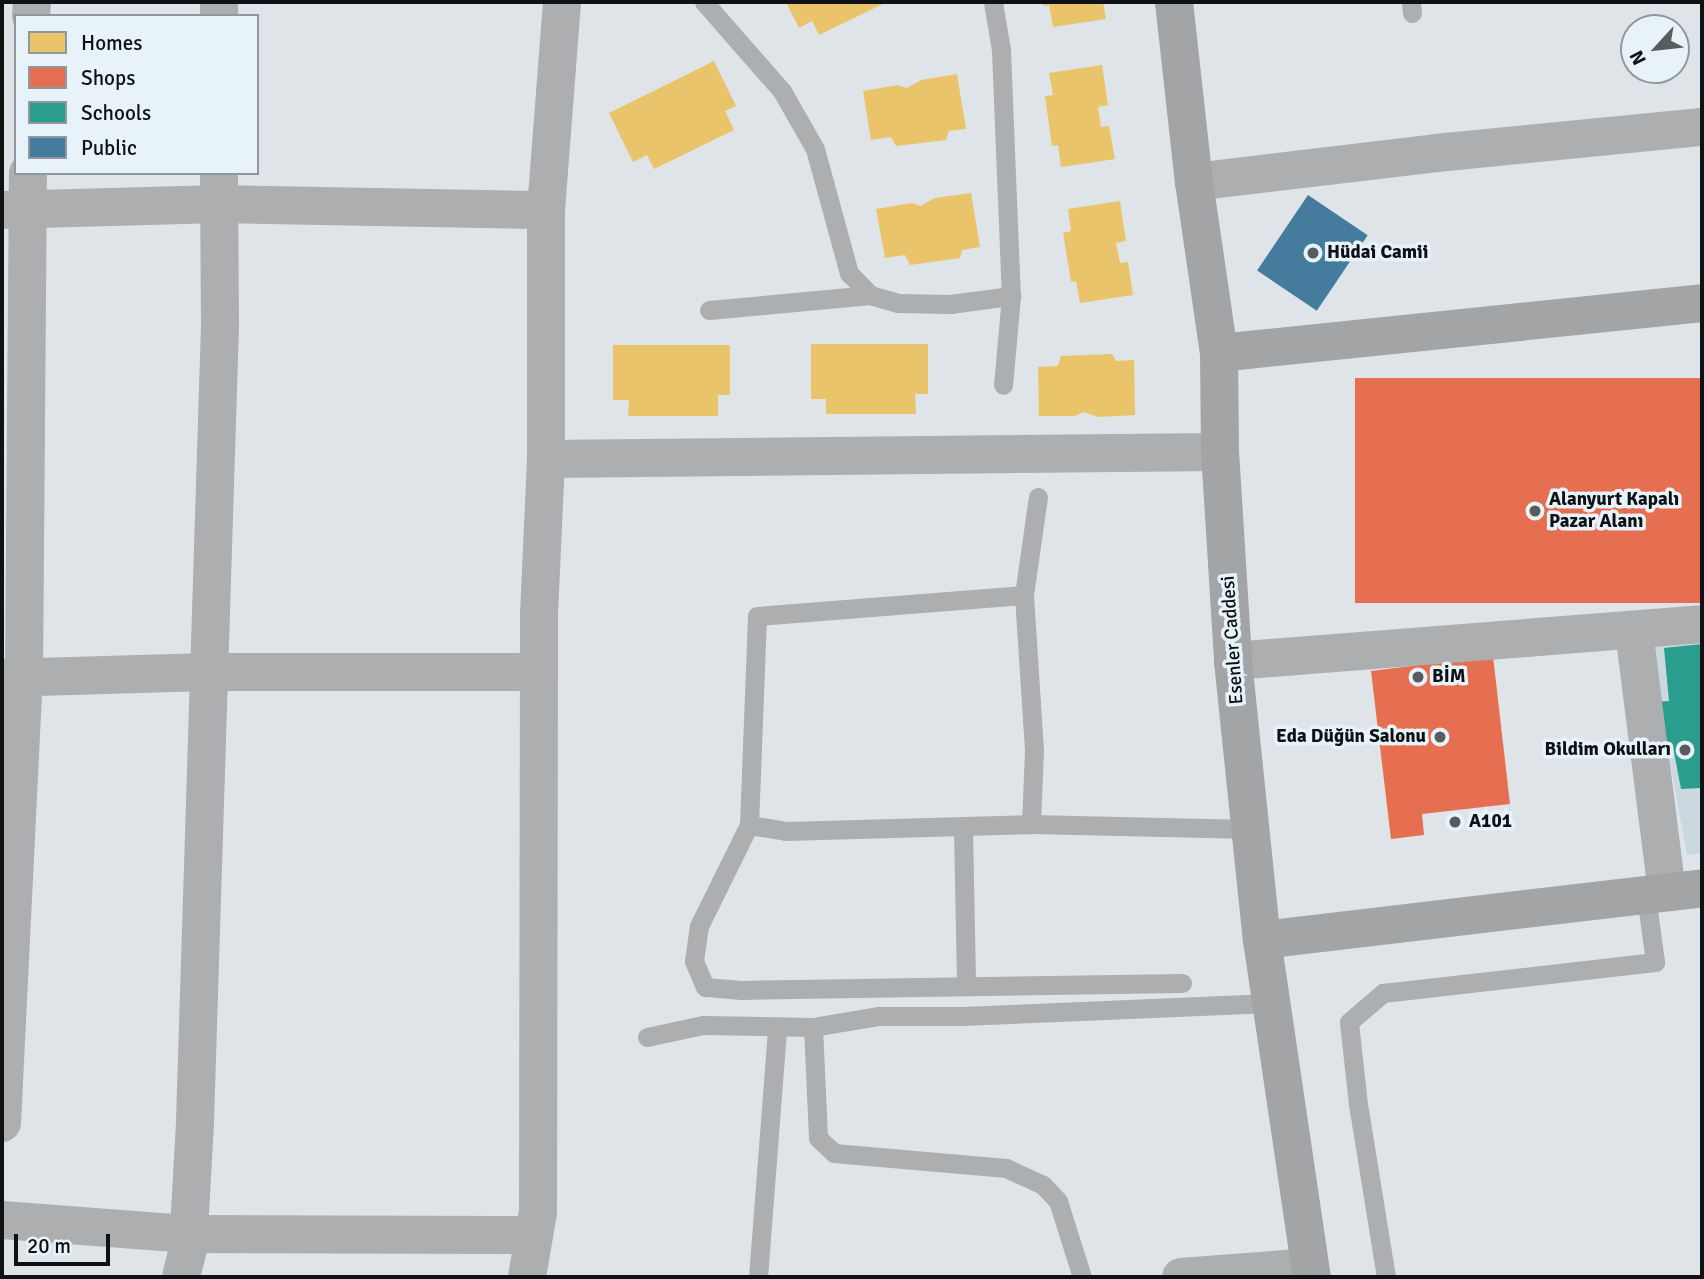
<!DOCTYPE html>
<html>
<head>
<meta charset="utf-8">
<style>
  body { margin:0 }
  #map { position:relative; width:1704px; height:1279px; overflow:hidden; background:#dee4e8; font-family:Signika,sans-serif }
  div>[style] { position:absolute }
  .built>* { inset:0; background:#ccd8e0 }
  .homes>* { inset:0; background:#e9c46a }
  .shops>* { inset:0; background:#e76f51; transform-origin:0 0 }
  .schools>* { inset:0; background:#2a9d8f }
  .public>* { inset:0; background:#457b9d; transform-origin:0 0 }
  .lane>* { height:19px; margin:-9.5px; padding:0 9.5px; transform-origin:9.5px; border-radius:9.5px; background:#acaeb0 }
  .street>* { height:38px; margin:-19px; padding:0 19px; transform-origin:19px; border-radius:19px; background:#acaeb0 }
  .secondary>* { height:38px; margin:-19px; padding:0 19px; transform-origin:19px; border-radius:19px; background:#a2a4a6 }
  .dots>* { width:19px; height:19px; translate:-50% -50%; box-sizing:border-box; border:4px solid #e7f2f9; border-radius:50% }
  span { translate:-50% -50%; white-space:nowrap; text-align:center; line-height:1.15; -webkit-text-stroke:7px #e7f2f9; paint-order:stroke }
  .poi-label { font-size:19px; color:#0e1214; font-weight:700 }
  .left { translate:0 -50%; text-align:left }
  .right { translate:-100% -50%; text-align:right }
  .street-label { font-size:19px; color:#0e1214 }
  .frame { position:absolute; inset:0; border:4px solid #0e1214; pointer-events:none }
  .legend { position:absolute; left:14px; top:14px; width:245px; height:161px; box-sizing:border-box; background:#e7f2f9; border:2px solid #90989d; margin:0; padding:9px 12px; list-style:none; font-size:21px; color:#0e1214 }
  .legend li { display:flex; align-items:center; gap:14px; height:35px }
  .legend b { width:35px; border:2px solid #90989d }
  .north { position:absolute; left:1620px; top:14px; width:70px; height:70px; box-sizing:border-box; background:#e7f2f9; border:2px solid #90989d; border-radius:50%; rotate:243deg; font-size:19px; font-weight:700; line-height:28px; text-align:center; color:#0e1214 }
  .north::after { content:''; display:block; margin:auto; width:24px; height:32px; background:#575c5e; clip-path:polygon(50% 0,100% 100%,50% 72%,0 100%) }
  .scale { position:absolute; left:14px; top:1234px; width:96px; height:32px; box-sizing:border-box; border:4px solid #0e1214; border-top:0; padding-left:9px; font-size:21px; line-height:24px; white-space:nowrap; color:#0e1214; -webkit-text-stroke:5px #e7f2f9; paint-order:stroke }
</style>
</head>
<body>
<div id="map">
  <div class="built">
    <i style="clip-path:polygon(1702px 641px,1702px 853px,1687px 855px,1649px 647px)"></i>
  </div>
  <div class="homes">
    <i style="clip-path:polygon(786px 2px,887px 2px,819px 35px,812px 21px,799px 28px)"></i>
    <i style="clip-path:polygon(1043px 2px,1103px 2px,1106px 19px,1053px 27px,1049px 5px,1044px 6px)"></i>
    <i style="clip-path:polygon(714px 61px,736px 106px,725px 111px,734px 130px,654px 169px,647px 155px,633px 162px,609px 113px)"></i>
    <i style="clip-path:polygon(1102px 65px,1108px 105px,1098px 107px,1101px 127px,1109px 126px,1115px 159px,1061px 167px,1058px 145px,1052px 146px,1045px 96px,1053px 95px,1049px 73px)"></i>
    <i style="clip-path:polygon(957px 74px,966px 129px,949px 131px,946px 140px,896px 146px,891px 137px,871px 140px,863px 91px,898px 85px,907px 88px,921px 80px)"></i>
    <i style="clip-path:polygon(971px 193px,980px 247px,962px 250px,960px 258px,910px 265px,905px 255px,885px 258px,876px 209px,912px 203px,920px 206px,935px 198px)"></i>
    <i style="clip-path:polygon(1120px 201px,1126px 241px,1116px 243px,1120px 263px,1128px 262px,1133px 295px,1080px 303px,1076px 281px,1071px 282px,1063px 233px,1071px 231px,1068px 209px)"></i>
    <i style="clip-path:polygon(811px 344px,928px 344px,928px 394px,915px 394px,916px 414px,826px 414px,826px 399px,811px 399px)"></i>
    <i style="clip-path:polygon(613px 345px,730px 345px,730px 395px,718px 395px,718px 416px,628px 416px,629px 400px,613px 400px)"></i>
    <i style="clip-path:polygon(1112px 354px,1116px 361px,1134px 360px,1135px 415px,1099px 417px,1083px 412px,1075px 416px,1039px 416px,1038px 367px,1058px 366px,1061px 356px)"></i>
  </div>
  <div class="shops">
    <i style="left:1702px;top:378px;width:225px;height:347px;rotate:90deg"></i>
    <i style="clip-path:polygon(1493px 656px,1510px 804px,1422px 814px,1424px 835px,1391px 839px,1371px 671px)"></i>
  </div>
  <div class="schools">
    <i style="clip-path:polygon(1702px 644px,1702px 788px,1681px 789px,1673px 747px,1660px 749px,1655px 702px,1669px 701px,1664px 648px)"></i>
  </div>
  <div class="public">
    <i style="left:1308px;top:195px;width:72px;height:91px;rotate:34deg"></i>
  </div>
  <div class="lane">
    <i style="left:704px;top:2px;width:118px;rotate:48.8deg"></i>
    <i style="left:782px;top:91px;width:67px;rotate:60.4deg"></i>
    <i style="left:815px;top:149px;width:129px;rotate:74.7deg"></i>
    <i style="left:849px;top:273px;width:30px;rotate:46deg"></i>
    <i style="left:870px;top:295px;width:29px;rotate:16deg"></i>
    <i style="left:898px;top:303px;width:52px;rotate:1.1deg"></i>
    <i style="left:950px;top:304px;width:62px;rotate:-7.5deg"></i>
    <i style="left:993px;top:2px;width:49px;rotate:80.5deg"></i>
    <i style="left:1001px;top:50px;width:246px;rotate:87.7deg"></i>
    <i style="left:1011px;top:296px;width:89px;rotate:95.1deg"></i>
    <i style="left:1411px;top:2px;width:11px;rotate:85deg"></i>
    <i style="left:709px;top:310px;width:162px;rotate:-5.3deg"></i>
    <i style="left:1031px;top:824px;width:74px;rotate:-87.7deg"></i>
    <i style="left:1034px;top:750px;width:155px;rotate:-93.7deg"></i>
    <i style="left:1024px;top:595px;width:99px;rotate:-81.9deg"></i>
    <i style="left:749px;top:825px;width:209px;rotate:-87.8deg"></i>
    <i style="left:757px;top:616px;width:268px;rotate:-4.5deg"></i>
    <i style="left:963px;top:827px;width:159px;rotate:88.9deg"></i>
    <i style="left:1182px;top:983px;width:441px;rotate:179.1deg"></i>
    <i style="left:741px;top:990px;width:36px;rotate:-175deg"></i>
    <i style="left:705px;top:987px;width:28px;rotate:-113deg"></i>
    <i style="left:694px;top:961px;width:35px;rotate:-82deg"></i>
    <i style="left:699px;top:926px;width:113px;rotate:-63.7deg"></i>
    <i style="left:749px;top:825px;width:37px;rotate:9deg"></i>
    <i style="left:786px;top:831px;width:245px;rotate:-1.6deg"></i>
    <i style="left:1031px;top:824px;width:219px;rotate:1.3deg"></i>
    <i style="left:813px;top:1027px;width:111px;rotate:87.4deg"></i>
    <i style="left:818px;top:1138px;width:22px;rotate:43deg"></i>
    <i style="left:834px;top:1153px;width:173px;rotate:5deg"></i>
    <i style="left:1006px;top:1168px;width:41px;rotate:24.7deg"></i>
    <i style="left:1043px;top:1185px;width:22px;rotate:47deg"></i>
    <i style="left:1058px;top:1201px;width:80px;rotate:72.5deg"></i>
    <i style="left:647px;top:1037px;width:57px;rotate:-12.1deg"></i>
    <i style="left:703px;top:1025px;width:110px;rotate:1deg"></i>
    <i style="left:813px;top:1027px;width:67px;rotate:-9.5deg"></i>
    <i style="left:879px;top:1016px;width:83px"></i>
    <i style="left:962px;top:1016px;width:309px;rotate:-2.4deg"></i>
    <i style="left:758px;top:1277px;width:250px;rotate:-85.6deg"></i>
    <i style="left:1386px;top:1277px;width:175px;rotate:-99.2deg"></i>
    <i style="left:1358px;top:1104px;width:82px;rotate:-96.3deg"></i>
    <i style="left:1349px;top:1022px;width:45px;rotate:-40.5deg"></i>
    <i style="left:1383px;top:993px;width:274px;rotate:-6.5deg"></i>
    <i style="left:1655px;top:962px;width:68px;rotate:-97.7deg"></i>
  </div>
  <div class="street">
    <i style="left:219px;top:2px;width:14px;rotate:90deg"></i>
    <i style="left:31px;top:16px;width:14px;rotate:-86deg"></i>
    <i style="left:1194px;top:182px;width:244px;rotate:-6.8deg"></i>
    <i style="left:1436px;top:153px;width:267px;rotate:-5.6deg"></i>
    <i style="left:2px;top:210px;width:218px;rotate:-1.6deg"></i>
    <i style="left:220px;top:204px;width:326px;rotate:1.1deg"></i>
    <i style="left:546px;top:459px;width:674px;rotate:-0.6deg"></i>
    <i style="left:1634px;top:631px;width:263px;rotate:82.8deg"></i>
    <i style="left:1233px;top:661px;width:470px;rotate:-4.5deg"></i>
    <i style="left:2px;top:678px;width:206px;rotate:-1.7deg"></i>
    <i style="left:208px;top:672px;width:331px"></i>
    <i style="left:2px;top:1123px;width:447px;rotate:-87.2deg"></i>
    <i style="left:24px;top:677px;width:504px;rotate:-89.55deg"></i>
    <i style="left:2px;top:1220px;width:188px;rotate:4.3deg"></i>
    <i style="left:189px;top:1234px;width:345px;rotate:0.2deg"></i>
    <i style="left:181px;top:1277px;width:30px;rotate:-76deg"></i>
    <i style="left:188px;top:1248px;width:127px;rotate:-86.8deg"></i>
    <i style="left:195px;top:1121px;width:796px;rotate:-88.2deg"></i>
    <i style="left:220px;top:325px;width:152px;rotate:-90.4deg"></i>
    <i style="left:527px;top:1277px;width:66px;rotate:-80.4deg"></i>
    <i style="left:538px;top:1212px;width:598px;rotate:-89.9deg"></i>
    <i style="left:539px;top:614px;width:155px;rotate:-87.4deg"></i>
    <i style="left:546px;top:459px;width:249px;rotate:-90deg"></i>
    <i style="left:546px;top:210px;width:209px;rotate:-85.6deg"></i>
    <i style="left:1181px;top:1277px;width:129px;rotate:-4.4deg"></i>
  </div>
  <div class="secondary">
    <i style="left:1174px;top:2px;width:181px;rotate:83.7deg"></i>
    <i style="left:1194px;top:182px;width:173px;rotate:81.7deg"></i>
    <i style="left:1219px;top:353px;width:99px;rotate:89.4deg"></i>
    <i style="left:1220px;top:452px;width:209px;rotate:86.4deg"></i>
    <i style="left:1233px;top:661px;width:281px;rotate:84.1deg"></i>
    <i style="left:1262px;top:940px;width:341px;rotate:81.6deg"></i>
    <i style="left:1219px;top:353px;width:486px;rotate:-5.9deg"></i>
    <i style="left:1262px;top:940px;width:443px;rotate:-6.7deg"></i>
  </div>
  <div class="dots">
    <i style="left:1313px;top:253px;background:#575c5e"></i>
    <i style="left:1535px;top:511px;background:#575c5e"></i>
    <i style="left:1418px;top:677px;background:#575c5e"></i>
    <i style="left:1440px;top:737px;background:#575c5e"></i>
    <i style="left:1685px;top:750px;background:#575c5e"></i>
    <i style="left:1455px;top:822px;background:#575c5e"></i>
  </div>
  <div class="poi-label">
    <span class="left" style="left:1327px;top:253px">Hüdai Camii</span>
    <span class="left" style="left:1549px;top:511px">Alanyurt Kapalı<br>Pazar Alanı</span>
    <span class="left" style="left:1432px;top:677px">BİM</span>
    <span class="right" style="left:1426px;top:737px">Eda Düğün Salonu</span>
    <span class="right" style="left:1671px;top:750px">Bildim Okulları</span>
    <span class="left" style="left:1469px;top:822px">A101</span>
  </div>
  <div class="street-label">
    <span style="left:1233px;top:640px;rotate:-94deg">Esenler Caddesi</span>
  </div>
  <div class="frame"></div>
  <ul class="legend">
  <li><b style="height:19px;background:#e9c46a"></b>Homes</li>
  <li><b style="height:19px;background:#e76f51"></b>Shops</li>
  <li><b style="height:19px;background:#2a9d8f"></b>Schools</li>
  <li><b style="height:19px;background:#457b9d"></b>Public</li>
  </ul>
  <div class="north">N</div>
  <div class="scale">20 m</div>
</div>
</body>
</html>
